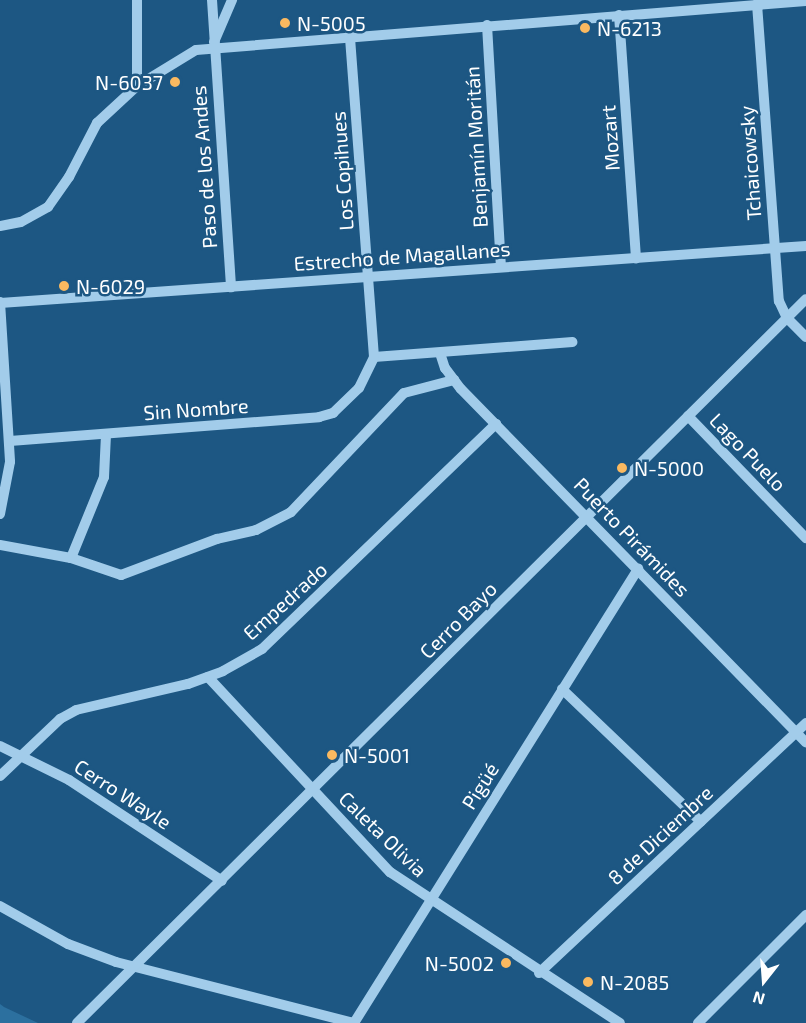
<!DOCTYPE html>
<html>
<head>
<meta charset="utf-8">
<style>
  body { margin:0 }
  #map { position:relative; width:806px; height:1023px; overflow:hidden; background:#1d5783; font-family:"Exo 2",sans-serif }
  div>[style] { position:absolute }
  .green>* { inset:0; background:#2c709f }
  .minor>* { height:10px; margin:-5px; padding:0 5px; transform-origin:5px; border-radius:5px; background:#a2ccea }
  .dots>* { width:16px; height:16px; translate:-50% -50%; box-sizing:border-box; border:3px solid #1d5783; border-radius:50% }
  span { translate:-50% -50%; white-space:nowrap; text-align:center; line-height:1.15; -webkit-text-stroke:5px #1d5783; paint-order:stroke }
  .poi-label { font-size:20px; color:#fff }
  .left { translate:0 -50%; text-align:left }
  .right { translate:-100% -50%; text-align:right }
  .street-label { font-size:20px; color:#fff }
  .north { position:absolute; left:734px; top:951px; width:60px; height:60px; -webkit-text-stroke:4px #1d5783; paint-order:stroke; rotate:197deg; font-size:16px; font-weight:700; line-height:24px; text-align:center; color:#fff }
  .north::after { content:''; display:block; margin:auto; width:21px; height:27px; background:#fff; clip-path:polygon(50% 0,100% 100%,50% 72%,0 100%) }
</style>
</head>
<body>
<div id="map">
  <div class="green">
    <i style="clip-path:polygon(0 1004px,4px 1007px,38px 1023px,0 1023px)"></i>
  </div>
  <div class="minor">
    <i style="left:137px;top:0;width:86px;rotate:90deg"></i>
    <i style="left:212px;top:0;width:288px;rotate:86.2deg"></i>
    <i style="left:757px;top:4px;width:298px;rotate:85.8deg"></i>
    <i style="left:779px;top:301px;width:19px;rotate:65deg"></i>
    <i style="left:787px;top:318px;width:27px;rotate:45deg"></i>
    <i style="left:619px;top:15px;width:244px;rotate:86deg"></i>
    <i style="left:487px;top:25px;width:242px;rotate:86.7deg"></i>
    <i style="left:214px;top:42px;width:46px;rotate:-66.8deg"></i>
    <i style="left:0;top:226px;width:21px;rotate:-11deg"></i>
    <i style="left:21px;top:222px;width:31px;rotate:-29deg"></i>
    <i style="left:48px;top:207px;width:37px;rotate:-55deg"></i>
    <i style="left:69px;top:177px;width:61px;rotate:-62.6deg"></i>
    <i style="left:97px;top:123px;width:54px;rotate:-42.8deg"></i>
    <i style="left:137px;top:86px;width:69px;rotate:-31.4deg"></i>
    <i style="left:196px;top:50px;width:612px;rotate:-4.59deg"></i>
    <i style="left:0;top:302px;width:160px;rotate:86.4deg"></i>
    <i style="left:10px;top:462px;width:53px;rotate:100.9deg"></i>
    <i style="left:0;top:303px;width:808px;rotate:-4.05deg"></i>
    <i style="left:440px;top:353px;width:16px;rotate:72deg"></i>
    <i style="left:445px;top:368px;width:26px;rotate:53deg"></i>
    <i style="left:461px;top:389px;width:494px;rotate:45.7deg"></i>
    <i style="left:374px;top:357px;width:199px;rotate:-4.3deg"></i>
    <i style="left:688px;top:416px;width:170px;rotate:46deg"></i>
    <i style="left:10px;top:441px;width:310px;rotate:-4.4deg"></i>
    <i style="left:319px;top:417px;width:15px;rotate:-16deg"></i>
    <i style="left:333px;top:413px;width:36px;rotate:-44deg"></i>
    <i style="left:359px;top:388px;width:34px;rotate:-64deg"></i>
    <i style="left:374px;top:357px;width:323px;rotate:-94.3deg"></i>
    <i style="left:0;top:545px;width:72px;rotate:10.4deg"></i>
    <i style="left:71px;top:558px;width:53px;rotate:18.8deg"></i>
    <i style="left:121px;top:575px;width:103px;rotate:-20.6deg"></i>
    <i style="left:217px;top:539px;width:40px;rotate:-13deg"></i>
    <i style="left:256px;top:530px;width:39px;rotate:-27deg"></i>
    <i style="left:291px;top:512px;width:164px;rotate:-46.5deg"></i>
    <i style="left:404px;top:393px;width:52px;rotate:-14.6deg"></i>
    <i style="left:71px;top:558px;width:87px;rotate:-67.8deg"></i>
    <i style="left:104px;top:477px;width:43px;rotate:-87.3deg"></i>
    <i style="left:208px;top:677px;width:267px;rotate:47deg"></i>
    <i style="left:390px;top:872px;width:275px;rotate:33.3deg"></i>
    <i style="left:562px;top:689px;width:192px;rotate:43.7deg"></i>
    <i style="left:0;top:746px;width:77px;rotate:26.2deg"></i>
    <i style="left:69px;top:780px;width:183px;rotate:33.4deg"></i>
    <i style="left:0;top:776px;width:83px;rotate:-43.5deg"></i>
    <i style="left:60px;top:719px;width:18px;rotate:-29deg"></i>
    <i style="left:76px;top:710px;width:115px;rotate:-13.1deg"></i>
    <i style="left:188px;top:684px;width:37px;rotate:-20deg"></i>
    <i style="left:223px;top:671px;width:45px;rotate:-29.4deg"></i>
    <i style="left:262px;top:649px;width:325px;rotate:-43.9deg"></i>
    <i style="left:0;top:906px;width:78px;rotate:29.2deg"></i>
    <i style="left:68px;top:944px;width:51px;rotate:20.6deg"></i>
    <i style="left:116px;top:962px;width:246px;rotate:14.4deg"></i>
    <i style="left:539px;top:973px;width:366px;rotate:-43.1deg"></i>
    <i style="left:77px;top:1023px;width:1027px;rotate:-44.8deg"></i>
    <i style="left:354px;top:1023px;width:536px;rotate:-57.97deg"></i>
    <i style="left:698px;top:1023px;width:153px;rotate:-45deg"></i>
  </div>
  <div class="dots">
    <i style="left:285px;top:23px;background:#fab960"></i>
    <i style="left:585px;top:28px;background:#fab960"></i>
    <i style="left:175px;top:82px;background:#fab960"></i>
    <i style="left:64px;top:286px;background:#fab960"></i>
    <i style="left:622px;top:468px;background:#fab960"></i>
    <i style="left:332px;top:755px;background:#fab960"></i>
    <i style="left:506px;top:963px;background:#fab960"></i>
    <i style="left:588px;top:982px;background:#fab960"></i>
  </div>
  <div class="poi-label">
    <span class="left" style="left:297px;top:23px">N-5005</span>
    <span class="left" style="left:597px;top:28px">N-6213</span>
    <span class="right" style="left:163px;top:82px">N-6037</span>
    <span class="left" style="left:76px;top:286px">N-6029</span>
    <span class="left" style="left:634px;top:468px">N-5000</span>
    <span class="left" style="left:344px;top:755px">N-5001</span>
    <span class="right" style="left:494px;top:963px">N-5002</span>
    <span class="left" style="left:600px;top:982px">N-2085</span>
  </div>
  <div class="street-label">
    <span style="left:610px;top:138px;rotate:-94deg">Mozart</span>
    <span style="left:476px;top:147px;rotate:-93deg">Benjamín Moritán</span>
    <span style="left:750px;top:163px;rotate:-94deg">Tchaicowsky</span>
    <span style="left:204px;top:167px;rotate:-94deg">Paso de los Andes</span>
    <span style="left:342px;top:171px;rotate:-94deg">Los Copihues</span>
    <span style="left:402px;top:256px;rotate:-4deg">Estrecho de Magallanes</span>
    <span style="left:196px;top:409px;rotate:-4deg">Sin Nombre</span>
    <span style="left:748px;top:452px;rotate:46deg">Lago Puelo</span>
    <span style="left:632px;top:537px;rotate:46deg">Puerto Pirámides</span>
    <span style="left:285px;top:601px;rotate:-42deg">Empedrado</span>
    <span style="left:458px;top:620px;rotate:-45deg">Cerro Bayo</span>
    <span style="left:480px;top:786px;rotate:-58deg">Pigüé</span>
    <span style="left:123px;top:794px;rotate:33deg">Cerro Wayle</span>
    <span style="left:383px;top:834px;rotate:44deg">Caleta Olivia</span>
    <span style="left:660px;top:835px;rotate:-43deg">8 de Diciembre</span>
  </div>
  <div class="north">N</div>
</div>
</body>
</html>
